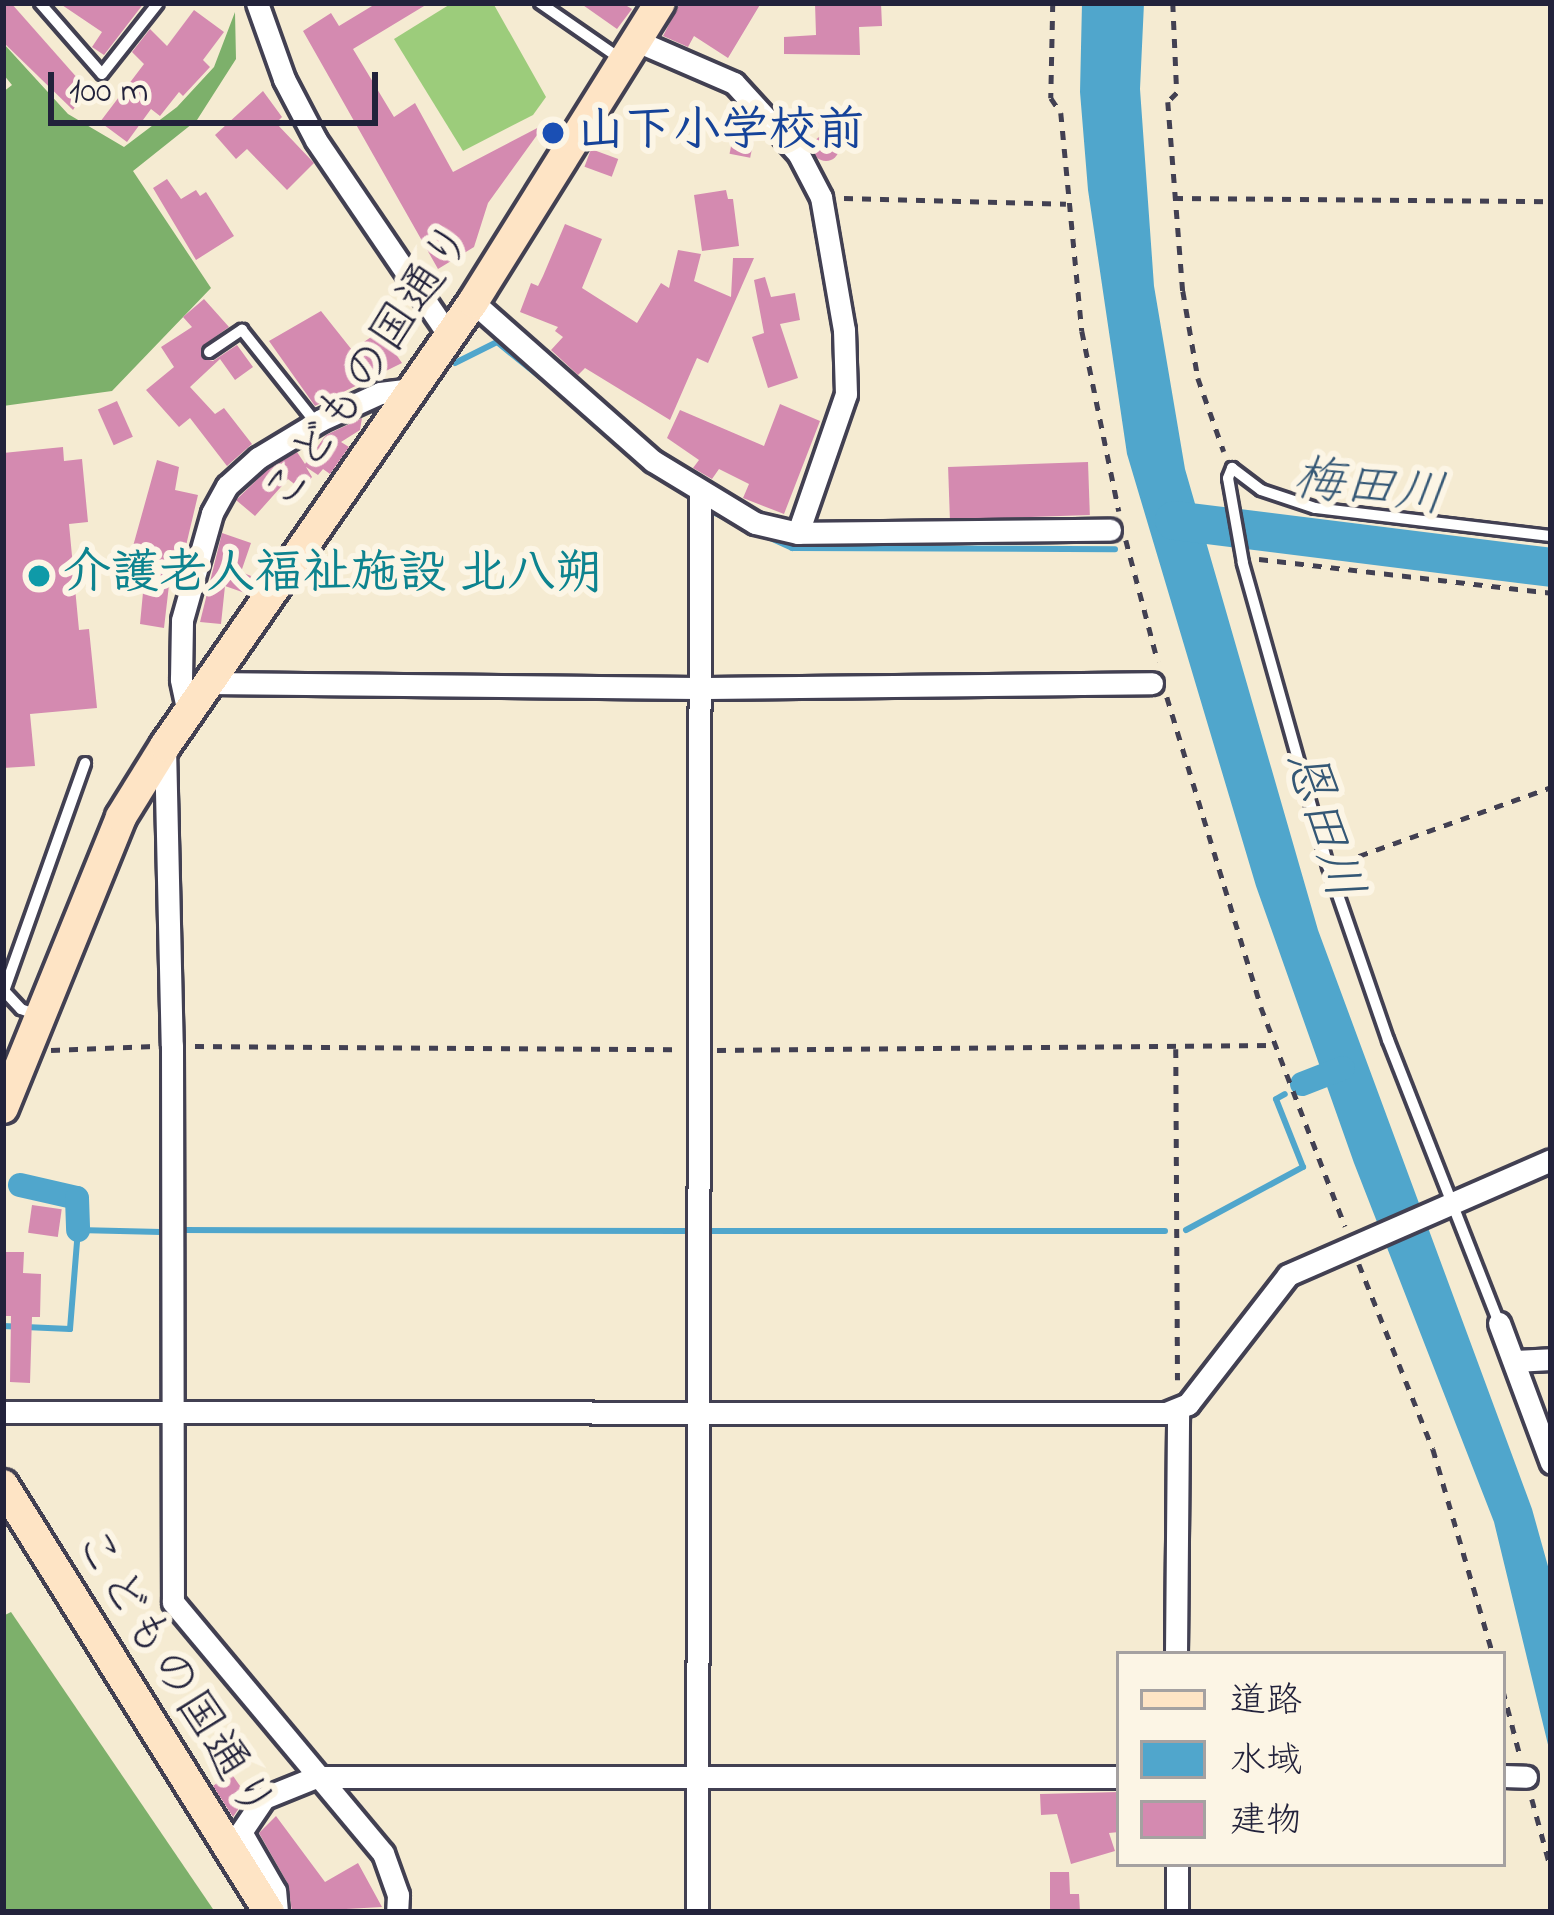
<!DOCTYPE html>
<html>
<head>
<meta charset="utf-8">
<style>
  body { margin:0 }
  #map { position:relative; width:1554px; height:1915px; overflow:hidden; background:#f5ebd2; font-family:"Indie Flower","Klee One",sans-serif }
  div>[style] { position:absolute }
  .green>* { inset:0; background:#9ccc7b }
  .forest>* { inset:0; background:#7db06b }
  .water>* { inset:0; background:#50a6cc }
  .stream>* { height:6px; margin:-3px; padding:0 3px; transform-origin:3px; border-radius:3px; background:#50a6cc }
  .canal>* { height:24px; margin:-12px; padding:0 12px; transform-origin:12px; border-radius:12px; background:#50a6cc }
  .river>* { height:39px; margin:-19.5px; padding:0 19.5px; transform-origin:19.5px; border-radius:19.5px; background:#50a6cc }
  .building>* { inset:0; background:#d48ab0; transform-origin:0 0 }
  .round { border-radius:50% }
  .path>* { height:4.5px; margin-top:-2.25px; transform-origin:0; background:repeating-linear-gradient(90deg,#424052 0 9px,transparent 0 18px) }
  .roads { filter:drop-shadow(3px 0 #424052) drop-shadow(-3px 0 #424052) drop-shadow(0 3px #424052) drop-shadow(0 -3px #424052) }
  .service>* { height:10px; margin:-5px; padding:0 5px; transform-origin:5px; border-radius:5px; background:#fff }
  .minor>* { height:21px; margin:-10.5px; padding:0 10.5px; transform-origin:10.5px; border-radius:10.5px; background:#fff }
  .secondary>* { height:30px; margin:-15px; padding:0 15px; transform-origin:15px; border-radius:15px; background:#fee4c5 }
  .dots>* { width:33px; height:33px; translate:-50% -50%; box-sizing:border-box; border:6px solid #fcf5e5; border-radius:50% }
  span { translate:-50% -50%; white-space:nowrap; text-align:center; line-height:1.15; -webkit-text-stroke:12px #fcf5e5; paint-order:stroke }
  .transit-label { font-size:48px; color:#164399; font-weight:700 }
  .left { translate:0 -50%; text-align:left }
  .street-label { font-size:48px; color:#22223b }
  .culture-label { font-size:48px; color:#0d838f; font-weight:700 }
  .water-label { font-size:51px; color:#345775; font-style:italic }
  .frame { position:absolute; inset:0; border:6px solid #22223b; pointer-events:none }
  .legend { position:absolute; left:1116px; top:1651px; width:390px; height:216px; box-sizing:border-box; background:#fcf5e5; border:3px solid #a5a1a1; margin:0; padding:15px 21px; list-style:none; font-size:36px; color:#22223b }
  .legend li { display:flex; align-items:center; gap:24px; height:60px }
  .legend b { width:60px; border:3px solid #a5a1a1 }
  .scale { position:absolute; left:48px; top:72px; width:330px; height:54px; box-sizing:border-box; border:6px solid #22223b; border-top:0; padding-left:15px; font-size:36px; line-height:42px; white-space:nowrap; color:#22223b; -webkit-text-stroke:9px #fcf5e5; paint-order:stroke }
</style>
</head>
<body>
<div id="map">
  <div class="green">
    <i style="clip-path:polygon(452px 3px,493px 3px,546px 97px,533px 115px,463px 151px,394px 39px)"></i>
  </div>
  <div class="forest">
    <i style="clip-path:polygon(235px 12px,236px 59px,197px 120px,133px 171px,211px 288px,112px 391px,3px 406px,3px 92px,12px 85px,3px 74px,3px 43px,68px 114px,124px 147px,177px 107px,214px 67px)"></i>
    <i style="clip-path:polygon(11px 1612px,215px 1912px,3px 1912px,3px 1616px)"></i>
  </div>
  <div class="water">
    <i style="clip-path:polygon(1082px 3px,1144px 3px,1140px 89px,1154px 286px,1185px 469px,1318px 930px,1532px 1509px,1551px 1577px,1551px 1757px,1494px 1522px,1354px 1163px,1256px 886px,1127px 454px,1088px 190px,1080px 92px)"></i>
  </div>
  <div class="stream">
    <i style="left:455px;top:363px;width:47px;rotate:-26.6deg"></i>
    <i style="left:497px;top:342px;width:87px;rotate:39deg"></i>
    <i style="left:715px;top:513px;width:85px;rotate:24.4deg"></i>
    <i style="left:792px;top:548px;width:323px;rotate:0.2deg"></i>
    <i style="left:181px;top:1230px;width:508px;rotate:0.11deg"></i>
    <i style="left:1186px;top:1230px;width:133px;rotate:-28.3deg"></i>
    <i style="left:1303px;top:1167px;width:73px;rotate:-111.7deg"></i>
    <i style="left:1276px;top:1099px;width:10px;rotate:-29deg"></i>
    <i style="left:703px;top:1231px;width:462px"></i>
    <i style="left:3px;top:1326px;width:67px;rotate:2.6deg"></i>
    <i style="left:70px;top:1329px;width:99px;rotate:-85.4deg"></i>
    <i style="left:78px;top:1230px;width:83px;rotate:1.4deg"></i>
  </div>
  <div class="canal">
    <i style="left:1302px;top:1084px;width:44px;rotate:-21.3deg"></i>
    <i style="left:20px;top:1185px;width:58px;rotate:12.8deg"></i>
    <i style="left:77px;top:1198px;width:32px;rotate:88deg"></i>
  </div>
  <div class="river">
    <i style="left:1174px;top:520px;width:380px;rotate:7.1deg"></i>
  </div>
  <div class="building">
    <i style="clip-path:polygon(3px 3px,11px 3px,87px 89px,73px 110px,3px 42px)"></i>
    <i style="clip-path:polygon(59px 3px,144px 3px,104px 55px,92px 47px,102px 32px)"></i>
    <i style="clip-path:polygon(377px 3px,429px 3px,353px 49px,394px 117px,415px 103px,453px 172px,545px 124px,488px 203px,474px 247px,438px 269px,303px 31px,331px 13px,339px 26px)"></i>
    <i style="clip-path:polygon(580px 3px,622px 3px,632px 9px,617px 29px)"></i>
    <i style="clip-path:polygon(680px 3px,761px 3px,728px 58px,694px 36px,688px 47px,663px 36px)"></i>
    <i style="clip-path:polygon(815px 3px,881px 3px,882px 26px,859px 27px,860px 55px,784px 54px,784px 37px,816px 35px)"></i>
    <i style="clip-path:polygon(194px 10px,224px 32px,203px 60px,210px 67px,183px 96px,179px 92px,160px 116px,151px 109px,127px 142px,100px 122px,144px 64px,132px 52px,150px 29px,167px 46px)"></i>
    <i style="clip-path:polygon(263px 91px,282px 117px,276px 123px,314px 163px,287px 190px,247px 149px,236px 159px,215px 135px)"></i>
    <i class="round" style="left:813px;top:135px;width:26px;height:26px"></i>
    <i style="left:733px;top:136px;width:21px;height:18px;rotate:11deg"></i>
    <i style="left:591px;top:149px;width:29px;height:19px;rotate:20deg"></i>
    <i style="clip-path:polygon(167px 179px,181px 199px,196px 190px,200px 196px,206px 192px,234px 236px,196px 260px,153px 188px)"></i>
    <i style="clip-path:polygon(726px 190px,728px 199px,733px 199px,739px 246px,702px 251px,694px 195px)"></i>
    <i style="clip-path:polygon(565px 224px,602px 239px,582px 288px,637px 323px,661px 283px,669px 288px,678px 250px,701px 254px,694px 281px,731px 297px,733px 258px,754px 258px,708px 363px,697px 358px,670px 420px,585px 368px,578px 375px,551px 350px,563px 337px,555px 331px,558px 327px,520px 312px,531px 283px,538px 286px,543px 276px)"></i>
    <i style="clip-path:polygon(765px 277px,771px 297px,795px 293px,800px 320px,780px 324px,798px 378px,768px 388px,752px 337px,764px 333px,754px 280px)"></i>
    <i style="clip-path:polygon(204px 299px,229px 327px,201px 347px,202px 358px,213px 361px,237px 345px,253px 367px,235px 380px,220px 359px,190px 387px,215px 414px,224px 408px,252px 444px,227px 466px,190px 418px,179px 427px,146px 390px,174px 367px,161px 347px,192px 327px,183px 317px)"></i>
    <i style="clip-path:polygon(321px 311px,352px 350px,380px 331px,402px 363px,315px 406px,269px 341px)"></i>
    <i style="left:117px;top:401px;width:39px;height:21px;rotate:66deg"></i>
    <i style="clip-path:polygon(780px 404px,820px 421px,784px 514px,743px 498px,749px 484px,719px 469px,712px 479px,693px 468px,699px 460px,667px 438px,680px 410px,764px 446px)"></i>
    <i style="clip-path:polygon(362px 418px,360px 430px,341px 442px,349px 447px,330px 474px,323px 469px,318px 475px,306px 467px,312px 477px,302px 490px,288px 479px,255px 516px,236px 500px,267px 470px,297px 452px,305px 464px,326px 435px)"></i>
    <i style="clip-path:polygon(63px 447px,64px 461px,82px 459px,88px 522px,69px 524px,79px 630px,89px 629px,97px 708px,30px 714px,35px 766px,3px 768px,3px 453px)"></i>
    <i style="clip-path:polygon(157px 460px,179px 467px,175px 490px,198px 495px,180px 571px,171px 568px,164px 628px,140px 624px,146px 561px,130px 557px)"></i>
    <i style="left:1088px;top:462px;width:53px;height:140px;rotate:88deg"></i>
    <i style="clip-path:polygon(222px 533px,251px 543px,241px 572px,251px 576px,245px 593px,225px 586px,221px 624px,200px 622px)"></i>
    <i style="left:32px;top:1205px;width:30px;height:28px;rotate:8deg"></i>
    <i style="clip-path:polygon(3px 1252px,24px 1252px,23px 1273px,41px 1274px,40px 1317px,32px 1317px,30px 1383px,10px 1382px,11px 1316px,3px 1316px)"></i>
    <i style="clip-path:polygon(231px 1773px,247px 1796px,233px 1817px,213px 1786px)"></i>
    <i style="clip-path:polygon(1119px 1792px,1119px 1832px,1109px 1833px,1115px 1851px,1071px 1864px,1057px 1814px,1041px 1815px,1040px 1794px)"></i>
    <i style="clip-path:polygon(276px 1816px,325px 1882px,358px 1863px,382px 1907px,292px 1912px,288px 1884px,259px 1833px)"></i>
    <i style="clip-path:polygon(1050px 1872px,1069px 1872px,1070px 1894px,1079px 1894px,1080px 1912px,1050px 1912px)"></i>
  </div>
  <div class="path">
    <i style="left:1053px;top:3px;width:95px;rotate:91.2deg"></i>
    <i style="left:1051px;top:98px;width:18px;rotate:56deg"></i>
    <i style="left:1061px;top:113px;width:219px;rotate:84.5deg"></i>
    <i style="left:1082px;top:331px;width:184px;rotate:78.4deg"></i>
    <i style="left:1173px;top:3px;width:90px;rotate:87.5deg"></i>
    <i style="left:1177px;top:93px;width:13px;rotate:135deg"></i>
    <i style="left:1168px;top:102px;width:190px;rotate:85.5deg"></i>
    <i style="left:1183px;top:291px;width:88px;rotate:80.2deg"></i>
    <i style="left:1198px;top:378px;width:78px;rotate:70.6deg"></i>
    <i style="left:844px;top:198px;width:222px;rotate:1.5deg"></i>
    <i style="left:1174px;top:198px;width:377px;rotate:0.5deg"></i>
    <i style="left:1126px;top:540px;width:126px;rotate:75.3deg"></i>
    <i style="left:1259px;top:559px;width:294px;rotate:6.6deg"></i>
    <i style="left:1167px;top:697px;width:324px;rotate:73.1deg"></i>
    <i style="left:1261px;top:1007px;width:235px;rotate:69deg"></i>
    <i style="left:1342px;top:862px;width:222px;rotate:-19.7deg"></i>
    <i style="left:195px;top:1046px;width:481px;rotate:0.4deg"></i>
    <i style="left:1176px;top:1049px;width:331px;rotate:89.7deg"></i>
    <i style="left:51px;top:1050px;width:103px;rotate:-2.2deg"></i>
    <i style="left:717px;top:1050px;width:558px;rotate:-0.51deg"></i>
    <i style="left:1359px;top:1264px;width:199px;rotate:68.2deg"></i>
    <i style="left:1433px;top:1449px;width:214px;rotate:73.7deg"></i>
    <i style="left:1503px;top:1690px;width:71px;rotate:75.4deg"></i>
    <i style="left:1532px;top:1799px;width:73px;rotate:74.8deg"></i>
  </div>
  <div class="roads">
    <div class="service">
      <i style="left:40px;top:3px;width:94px;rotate:48.9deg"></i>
      <i style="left:102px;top:74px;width:90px;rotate:-51.7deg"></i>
      <i style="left:540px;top:3px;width:98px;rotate:34.7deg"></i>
      <i style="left:209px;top:352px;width:40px;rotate:-34deg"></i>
      <i style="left:242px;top:330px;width:119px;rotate:51.5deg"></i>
      <i style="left:38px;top:1015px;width:18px;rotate:-161deg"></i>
      <i style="left:21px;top:1009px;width:25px;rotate:-133deg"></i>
      <i style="left:4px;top:991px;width:242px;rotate:-70.4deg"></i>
      <i style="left:1499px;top:1323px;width:304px;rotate:-111.4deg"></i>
      <i style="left:1388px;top:1040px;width:184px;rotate:-109deg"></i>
      <i style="left:1328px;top:866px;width:315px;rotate:-105.7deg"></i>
      <i style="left:1243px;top:563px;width:86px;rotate:-100deg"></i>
      <i style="left:1228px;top:478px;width:11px;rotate:-68deg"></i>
      <i style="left:1232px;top:468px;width:36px;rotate:37deg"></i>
      <i style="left:1261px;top:490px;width:57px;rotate:18.4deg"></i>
      <i style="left:1315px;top:508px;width:238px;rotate:6.8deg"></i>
    </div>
    <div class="minor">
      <i style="left:257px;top:3px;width:81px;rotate:70.4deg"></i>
      <i style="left:284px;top:79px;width:69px;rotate:62.3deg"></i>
      <i style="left:316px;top:140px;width:237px;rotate:55.8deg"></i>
      <i style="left:637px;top:41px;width:106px;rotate:23.4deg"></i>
      <i style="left:734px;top:83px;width:95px;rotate:47.6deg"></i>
      <i style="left:798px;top:153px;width:50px;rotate:62.4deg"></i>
      <i style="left:821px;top:197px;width:135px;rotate:80.2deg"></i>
      <i style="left:844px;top:330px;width:64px;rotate:88.2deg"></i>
      <i style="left:846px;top:394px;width:147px;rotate:109.1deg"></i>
      <i style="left:473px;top:302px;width:240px;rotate:41.5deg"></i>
      <i style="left:653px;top:461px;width:119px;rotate:31.3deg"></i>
      <i style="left:755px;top:523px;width:44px;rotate:13.1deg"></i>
      <i style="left:798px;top:533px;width:312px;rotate:-0.6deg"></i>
      <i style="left:208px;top:683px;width:488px;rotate:0.6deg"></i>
      <i style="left:696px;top:688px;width:456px;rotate:-0.6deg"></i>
      <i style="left:188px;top:713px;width:35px;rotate:-102deg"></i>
      <i style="left:181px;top:679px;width:59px;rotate:-89deg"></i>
      <i style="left:182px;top:620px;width:111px;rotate:-74.3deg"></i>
      <i style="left:212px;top:513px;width:31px;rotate:-61deg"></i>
      <i style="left:227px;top:486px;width:42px;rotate:-42.1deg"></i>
      <i style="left:258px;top:458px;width:74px;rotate:-31.1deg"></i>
      <i style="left:321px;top:420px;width:65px;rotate:-24.6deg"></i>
      <i style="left:380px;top:393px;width:35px;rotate:-7deg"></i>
      <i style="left:165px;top:747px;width:298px;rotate:88.7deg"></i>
      <i style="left:172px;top:1045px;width:557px;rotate:89.9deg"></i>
      <i style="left:173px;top:1602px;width:327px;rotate:50.1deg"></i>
      <i style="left:383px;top:1853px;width:45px;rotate:70.3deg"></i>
      <i style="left:398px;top:1895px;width:17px;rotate:93deg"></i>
      <i style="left:1499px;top:1323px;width:149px;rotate:69.6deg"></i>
      <i style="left:1515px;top:1361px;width:36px;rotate:-3deg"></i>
      <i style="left:3px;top:1412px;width:1163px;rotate:0.05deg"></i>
      <i style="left:1166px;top:1413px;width:24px;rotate:-22deg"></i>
      <i style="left:1188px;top:1404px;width:163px;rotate:-52.2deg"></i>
      <i style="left:1288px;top:1275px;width:287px;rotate:-23.6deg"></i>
      <i style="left:1176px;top:1654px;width:244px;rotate:-89.5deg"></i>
      <i style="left:1503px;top:1776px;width:23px;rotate:2deg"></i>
      <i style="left:1177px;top:1864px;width:48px;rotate:90deg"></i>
      <i style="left:277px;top:1912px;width:21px;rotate:-95deg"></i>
      <i style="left:275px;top:1891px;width:68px;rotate:-120deg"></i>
      <i style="left:241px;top:1832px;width:41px;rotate:-55.9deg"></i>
      <i style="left:264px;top:1798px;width:56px;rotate:-22deg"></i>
      <i style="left:316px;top:1777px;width:803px"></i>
      <i style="left:697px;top:1912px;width:1419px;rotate:-89.88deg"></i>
    </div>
    <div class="secondary">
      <i style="left:3px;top:1108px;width:314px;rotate:-67.9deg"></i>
      <i style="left:121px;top:817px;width:84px;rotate:-58.2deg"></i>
      <i style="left:165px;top:746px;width:540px;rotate:-55.25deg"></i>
      <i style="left:473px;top:302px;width:353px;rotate:-58deg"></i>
      <i style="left:3px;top:1485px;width:503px;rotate:58.08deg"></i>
    </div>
  </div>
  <div class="dots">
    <i style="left:553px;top:133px;background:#1a4fb4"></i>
    <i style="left:39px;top:576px;background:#0f9aa8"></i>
  </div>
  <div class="transit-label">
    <span class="left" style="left:577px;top:133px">山下小学校前</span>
  </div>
  <div class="street-label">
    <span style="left:370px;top:368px;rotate:-56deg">こどもの国通り</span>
    <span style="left:172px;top:1675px;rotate:58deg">こどもの国通り</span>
  </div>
  <div class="culture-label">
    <span class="left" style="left:63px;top:576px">介護老人福祉施設 北八朔</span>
  </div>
  <div class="water-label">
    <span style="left:1369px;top:490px;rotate:7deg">梅田川</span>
    <span style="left:1321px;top:825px;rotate:73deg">恩田川</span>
  </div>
  <div class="frame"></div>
  <ul class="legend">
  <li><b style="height:15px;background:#fee4c5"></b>道路</li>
  <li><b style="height:33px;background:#50a6cc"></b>水域</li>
  <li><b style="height:33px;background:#d48ab0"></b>建物</li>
  </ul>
  <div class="scale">100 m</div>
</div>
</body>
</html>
